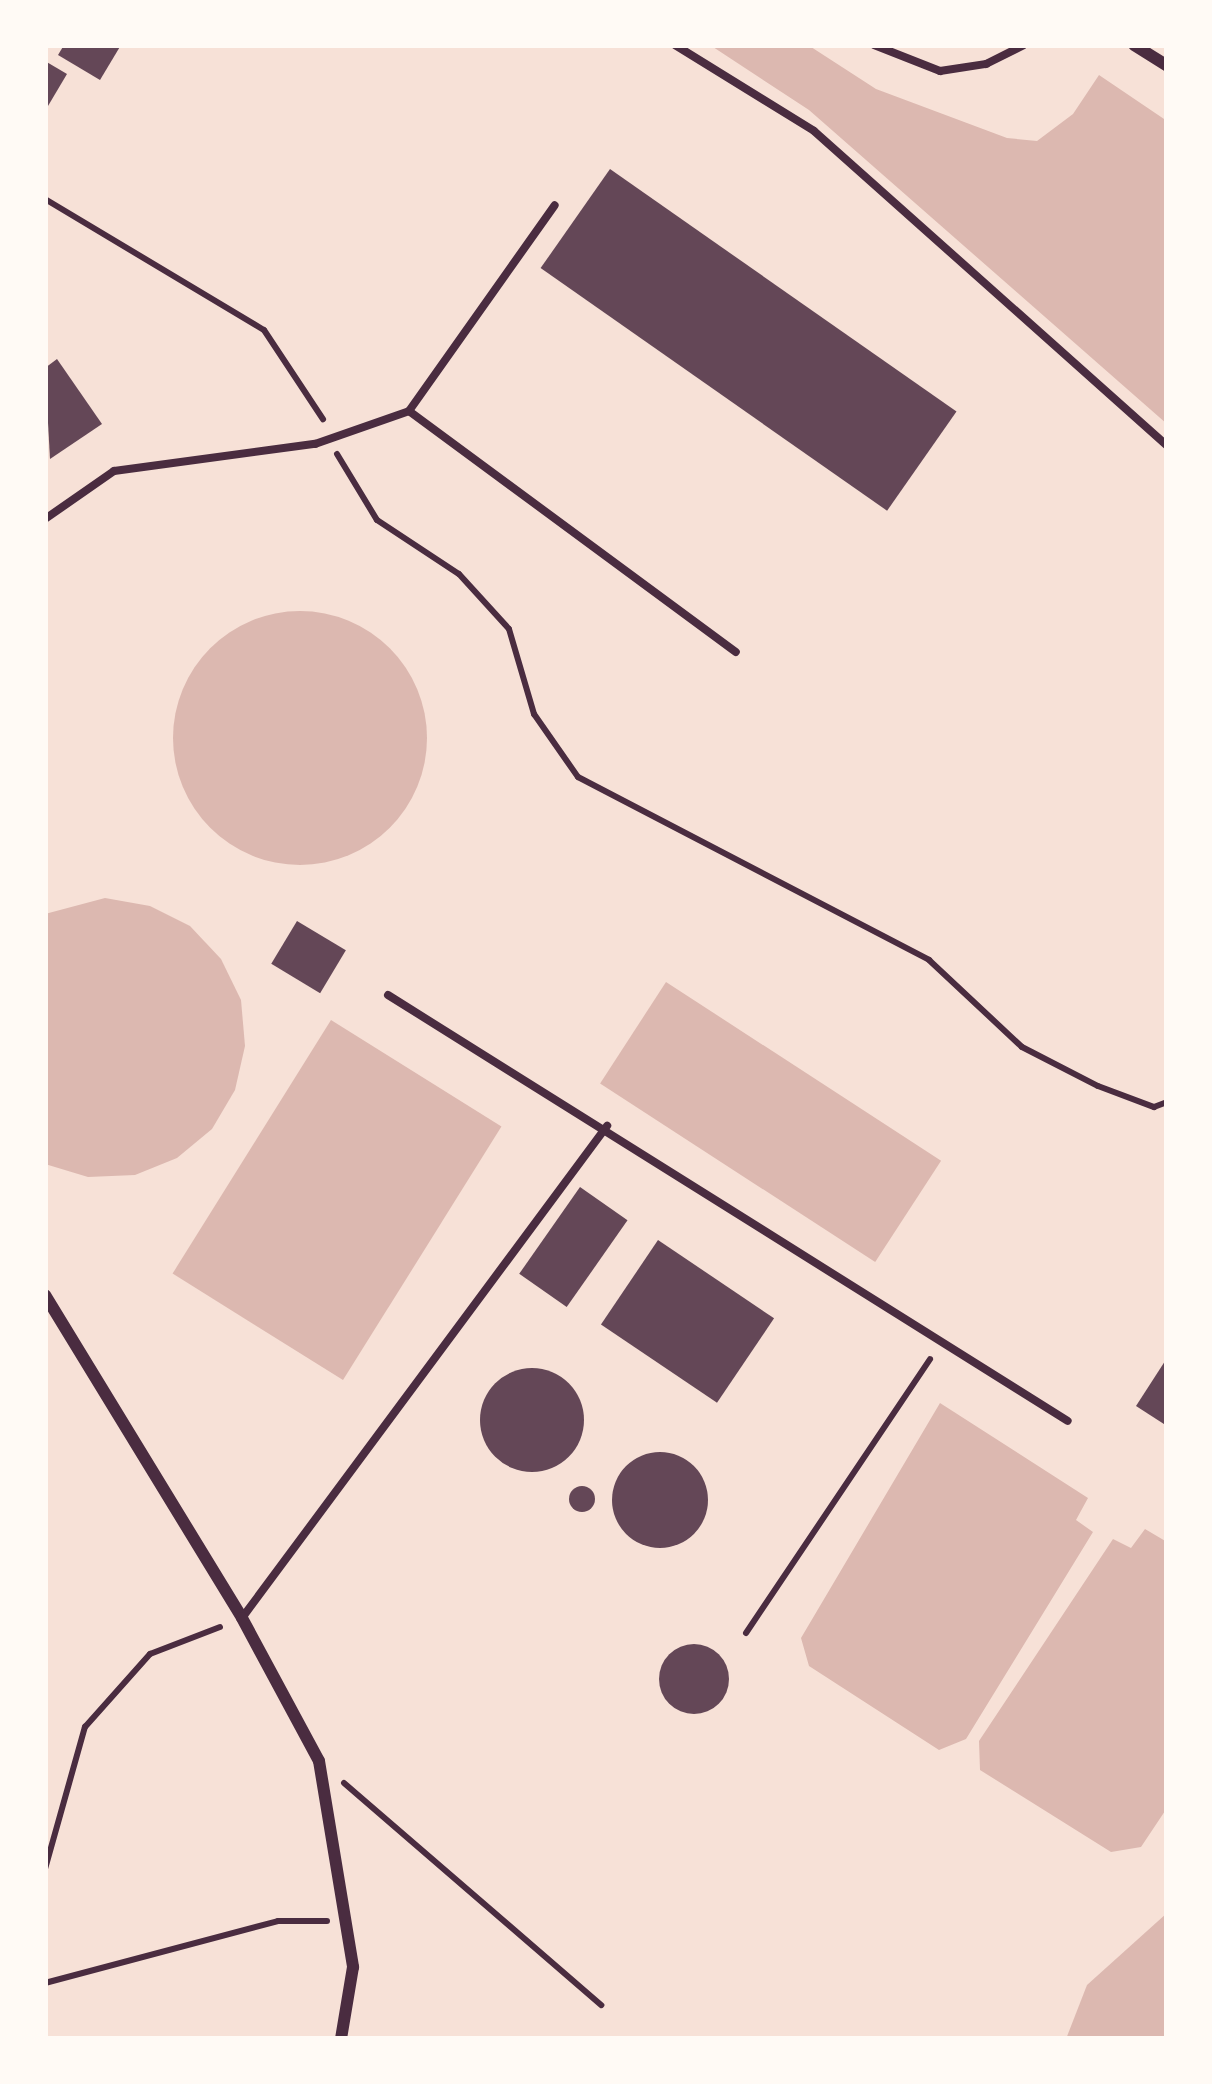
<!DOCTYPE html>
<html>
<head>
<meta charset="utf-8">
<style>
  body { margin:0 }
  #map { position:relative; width:1212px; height:2084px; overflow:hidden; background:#f7e1d7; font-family:Figtree,sans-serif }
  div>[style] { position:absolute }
  .water>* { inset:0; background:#dcb8b0; transform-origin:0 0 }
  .round { border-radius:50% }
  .building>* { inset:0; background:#644757; transform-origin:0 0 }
  .path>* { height:6px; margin:-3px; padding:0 3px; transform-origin:3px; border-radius:3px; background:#4a2c40 }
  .service>* { height:8px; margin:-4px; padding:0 4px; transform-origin:4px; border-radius:4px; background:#4a2c40 }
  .minor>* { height:12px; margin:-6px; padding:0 6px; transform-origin:6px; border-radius:6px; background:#4a2c40 }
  span { translate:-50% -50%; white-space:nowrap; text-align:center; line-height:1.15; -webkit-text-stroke:12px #fffaf5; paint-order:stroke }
  .frame { position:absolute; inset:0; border:48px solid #fffaf5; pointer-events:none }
</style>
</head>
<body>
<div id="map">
  <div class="water">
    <i style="clip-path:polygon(710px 45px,808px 45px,876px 89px,1007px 138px,1037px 141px,1073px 114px,1099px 75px,1167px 121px,1167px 424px,809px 110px)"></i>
    <i class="round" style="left:173px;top:611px;width:254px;height:254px"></i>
    <i style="clip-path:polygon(105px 898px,150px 906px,190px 926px,221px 959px,241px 1000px,245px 1046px,235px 1090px,212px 1129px,177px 1158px,135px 1175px,88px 1177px,45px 1164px,45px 914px)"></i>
    <i style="left:666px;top:982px;width:328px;height:121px;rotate:33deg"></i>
    <i style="left:331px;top:1020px;width:201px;height:299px;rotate:32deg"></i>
    <i style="clip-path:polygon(940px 1403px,1088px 1498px,1076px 1520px,1093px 1532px,966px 1739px,939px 1750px,809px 1666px,801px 1638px)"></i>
    <i style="clip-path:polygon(1145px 1529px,1167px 1542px,1167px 1808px,1141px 1847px,1111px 1852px,980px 1770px,979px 1741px,1113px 1539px,1131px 1548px)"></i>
    <i style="clip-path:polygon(1167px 1913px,1167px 2039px,1066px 2039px,1087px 1985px)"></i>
  </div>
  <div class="building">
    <i style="clip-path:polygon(64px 45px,121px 45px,100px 80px,58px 55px)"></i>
    <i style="clip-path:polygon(45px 61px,67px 74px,45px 111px)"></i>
    <i style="left:610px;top:169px;width:423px;height:121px;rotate:35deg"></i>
    <i style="clip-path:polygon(57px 359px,102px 424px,50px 459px,45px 368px)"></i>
    <i style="left:297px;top:921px;width:57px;height:50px;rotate:31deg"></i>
    <i style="left:580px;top:1187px;width:58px;height:106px;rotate:35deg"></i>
    <i style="left:658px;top:1240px;width:140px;height:102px;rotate:34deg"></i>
    <i style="clip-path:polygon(1167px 1358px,1167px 1426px,1136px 1406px)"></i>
    <i class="round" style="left:480px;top:1368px;width:104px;height:104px"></i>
    <i class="round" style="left:612px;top:1452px;width:96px;height:96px"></i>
    <i class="round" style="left:569px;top:1486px;width:26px;height:26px"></i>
    <i class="round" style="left:659px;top:1644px;width:70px;height:70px"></i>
  </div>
  <div class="path">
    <i style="left:45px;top:199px;width:255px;rotate:30.9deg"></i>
    <i style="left:264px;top:330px;width:107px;rotate:56.5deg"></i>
    <i style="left:337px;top:454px;width:77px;rotate:58.8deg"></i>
    <i style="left:377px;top:520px;width:98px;rotate:33.4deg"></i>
    <i style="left:459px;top:574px;width:74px;rotate:47.7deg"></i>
    <i style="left:509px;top:629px;width:89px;rotate:73.6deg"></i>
    <i style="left:534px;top:714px;width:77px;rotate:55.1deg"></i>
    <i style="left:578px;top:777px;width:396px;rotate:27.5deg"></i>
    <i style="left:929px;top:960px;width:127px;rotate:43.1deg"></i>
    <i style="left:1022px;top:1047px;width:85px;rotate:27.2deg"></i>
    <i style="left:1098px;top:1086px;width:60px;rotate:20.6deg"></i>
    <i style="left:1154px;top:1107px;width:14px;rotate:-21deg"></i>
    <i style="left:746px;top:1633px;width:330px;rotate:-56.1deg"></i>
    <i style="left:344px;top:1783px;width:340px;rotate:40.8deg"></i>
    <i style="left:45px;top:1869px;width:148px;rotate:-74.3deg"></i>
    <i style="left:85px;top:1727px;width:98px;rotate:-48.3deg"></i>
    <i style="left:150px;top:1654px;width:75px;rotate:-21.1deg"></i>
    <i style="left:45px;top:1983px;width:241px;rotate:-14.9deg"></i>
    <i style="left:278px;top:1921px;width:49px"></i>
  </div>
  <div class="service">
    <i style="left:675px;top:45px;width:163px;rotate:31.7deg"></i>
    <i style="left:814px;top:131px;width:473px;rotate:41.7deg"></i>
    <i style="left:874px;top:45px;width:71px;rotate:21.5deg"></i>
    <i style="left:940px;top:71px;width:47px;rotate:-8.7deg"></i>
    <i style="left:986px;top:64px;width:42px;rotate:-26.6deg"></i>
    <i style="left:409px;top:411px;width:406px;rotate:36.4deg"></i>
    <i style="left:45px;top:519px;width:84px;rotate:-34.8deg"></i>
    <i style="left:114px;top:471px;width:203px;rotate:-7.7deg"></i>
    <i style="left:315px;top:444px;width:100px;rotate:-19.3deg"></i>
    <i style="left:409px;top:411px;width:252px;rotate:-54.7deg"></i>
    <i style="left:388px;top:995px;width:802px;rotate:32.07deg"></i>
    <i style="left:242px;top:1618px;width:613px;rotate:-53.43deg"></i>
  </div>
  <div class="minor">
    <i style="left:1134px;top:45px;width:39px;rotate:32deg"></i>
    <i style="left:45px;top:1295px;width:378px;rotate:58.6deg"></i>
    <i style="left:242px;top:1618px;width:162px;rotate:61.7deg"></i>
    <i style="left:319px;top:1761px;width:209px;rotate:80.6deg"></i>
    <i style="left:353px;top:1967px;width:73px;rotate:99.5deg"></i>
  </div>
  <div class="frame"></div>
</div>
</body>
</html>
